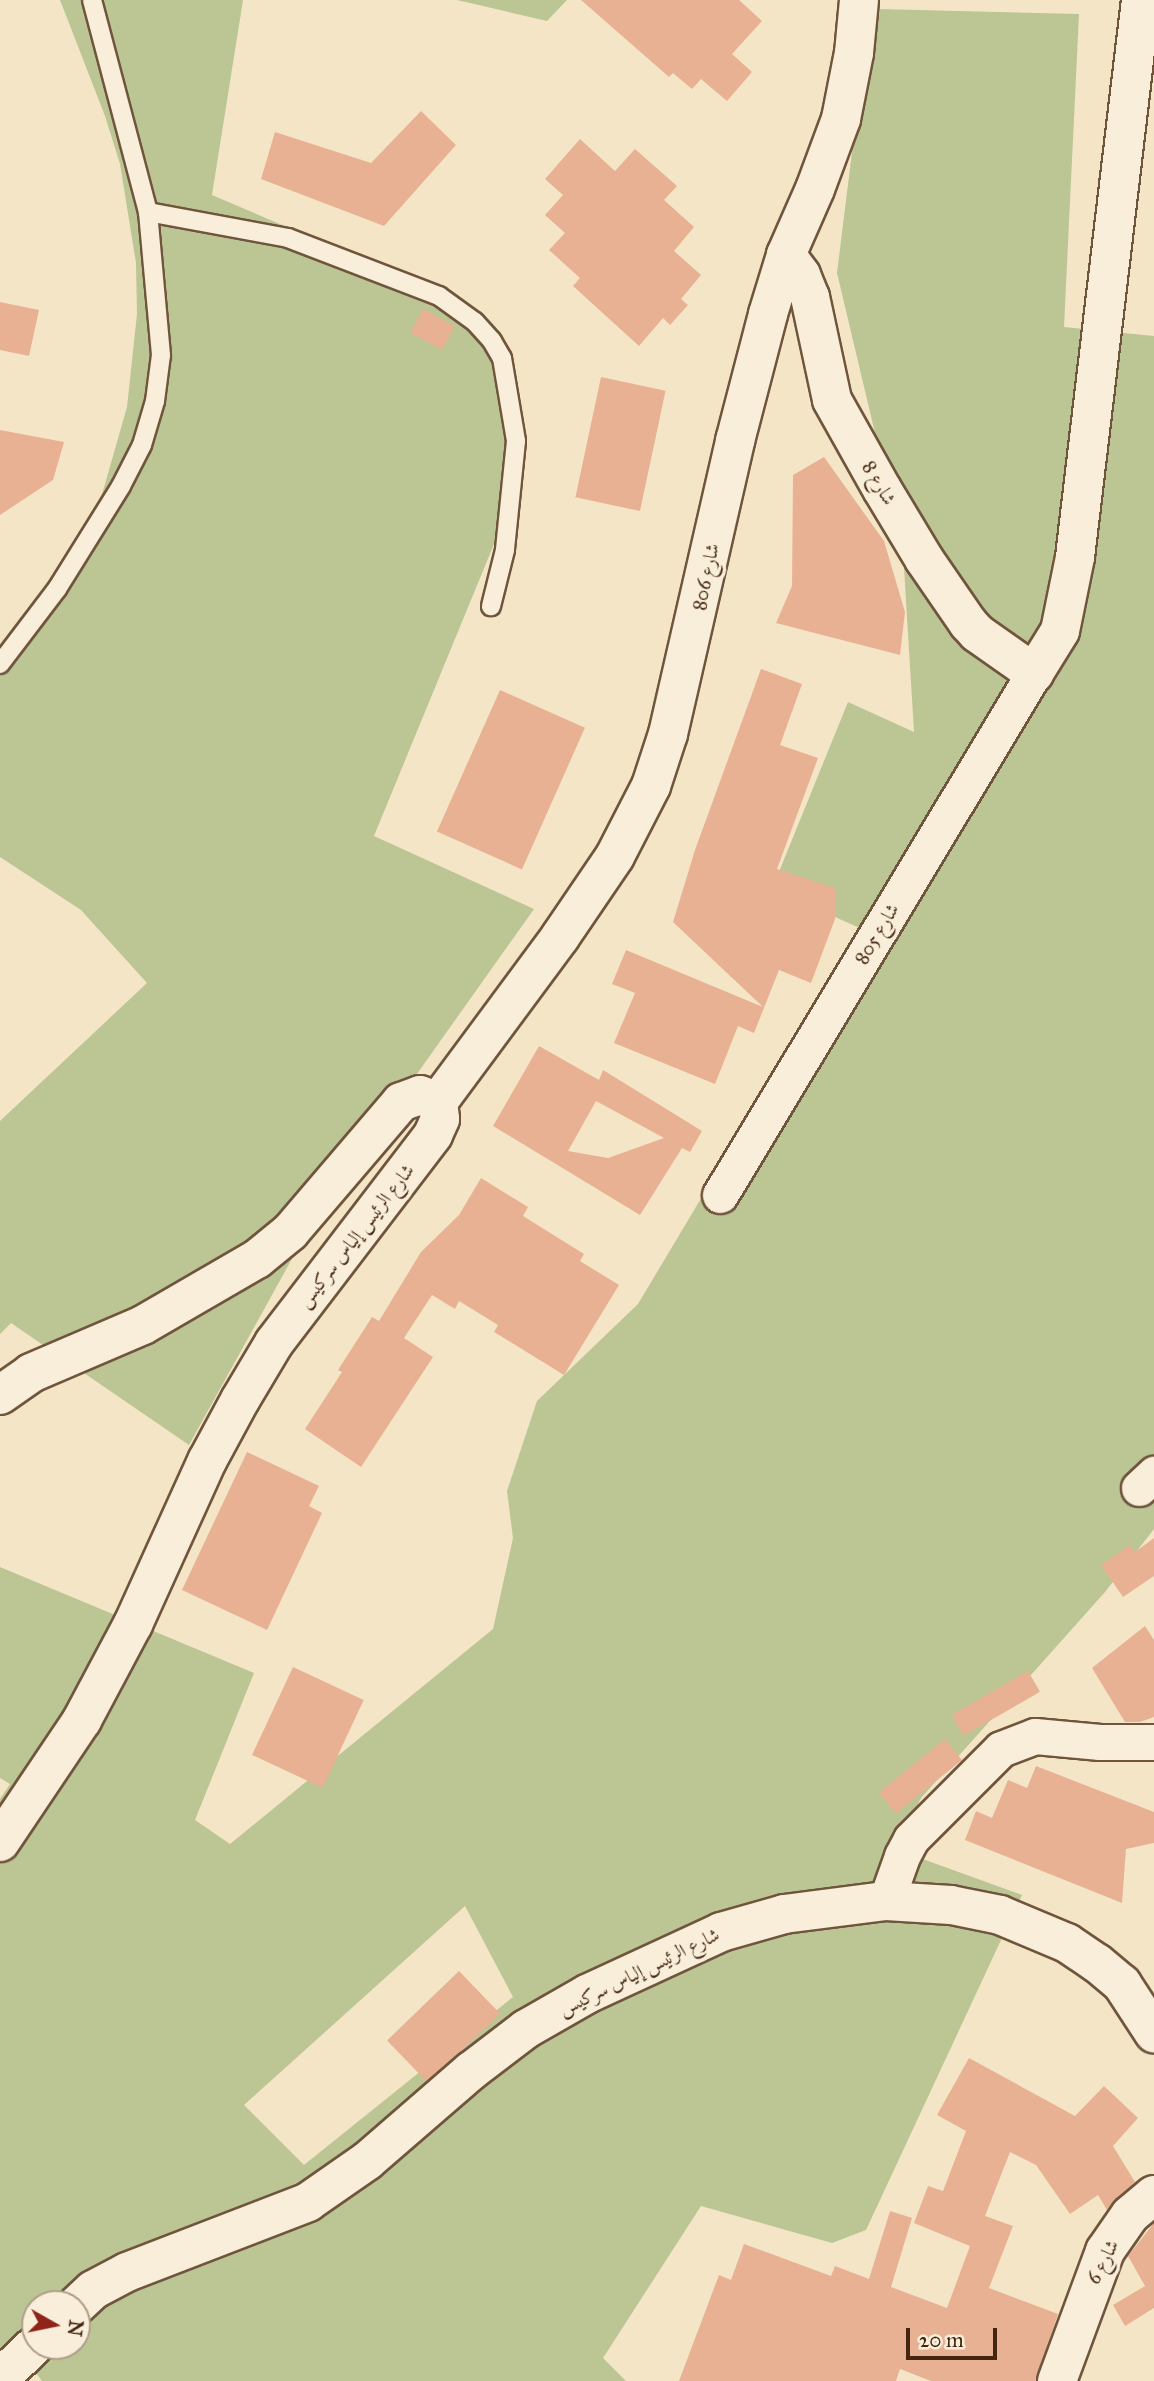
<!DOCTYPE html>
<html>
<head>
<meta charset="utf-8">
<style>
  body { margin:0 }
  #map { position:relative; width:1154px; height:2381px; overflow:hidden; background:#f4e5c6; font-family:"IM FELL Great Primer",Amiri,serif }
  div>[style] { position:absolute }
  .green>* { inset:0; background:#bcc594 }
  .building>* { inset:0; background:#e9b193; transform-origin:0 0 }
  .roads { filter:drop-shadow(2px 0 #70553d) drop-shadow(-2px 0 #70553d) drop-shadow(0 2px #70553d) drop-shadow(0 -2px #70553d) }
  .lane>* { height:18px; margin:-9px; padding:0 9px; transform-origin:9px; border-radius:9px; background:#f8eeda }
  .street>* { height:35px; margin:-17.5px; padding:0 17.5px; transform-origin:17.5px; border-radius:17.5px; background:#f8eeda }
  .secondary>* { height:38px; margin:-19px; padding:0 19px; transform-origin:19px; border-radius:19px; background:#f8eeda }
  span { translate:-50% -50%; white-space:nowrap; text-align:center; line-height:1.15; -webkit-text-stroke:7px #f8eeda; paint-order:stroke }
  .street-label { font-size:19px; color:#44250f }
  .north { position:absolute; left:21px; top:2290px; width:70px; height:70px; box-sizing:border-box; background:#f8eeda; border:2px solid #b09e89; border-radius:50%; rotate:99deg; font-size:19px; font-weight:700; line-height:28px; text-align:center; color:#44250f }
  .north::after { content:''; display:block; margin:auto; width:24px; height:32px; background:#8f2418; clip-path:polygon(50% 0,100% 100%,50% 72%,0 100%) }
  .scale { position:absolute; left:906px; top:2328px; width:91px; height:32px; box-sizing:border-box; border:4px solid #44250f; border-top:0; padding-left:9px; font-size:21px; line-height:24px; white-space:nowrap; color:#44250f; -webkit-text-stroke:5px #f8eeda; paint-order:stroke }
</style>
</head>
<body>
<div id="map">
  <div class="green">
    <i style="clip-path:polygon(60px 0,243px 0,212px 195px,415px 282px,477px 335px,504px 384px,512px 412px,501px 527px,374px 836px,534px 909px,314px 1219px,189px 1445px,11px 1323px,0 1334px,0 1121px,147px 983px,81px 910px,0 857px,0 663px,86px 531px,103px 491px,127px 407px,137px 314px,136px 263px,120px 164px,105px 116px)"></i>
    <i style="clip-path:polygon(457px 0,567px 0,547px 21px)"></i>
    <i style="clip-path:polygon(evenodd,878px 9px,1079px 14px,1064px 327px,1154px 336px,1154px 1529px,1105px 1592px,921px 1798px,895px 1849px,1022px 1895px,866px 2230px,832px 2243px,701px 2206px,603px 2358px,626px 2381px,42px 2381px,26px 2359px,0 2375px,0 1799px,10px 1784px,0 1778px,0 1567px,254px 1673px,195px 1820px,230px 1844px,493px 1629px,513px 1538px,507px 1491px,537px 1401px,638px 1304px,862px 929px,772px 889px,848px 702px,914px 732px,903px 551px,837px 273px,854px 136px,878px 9px,465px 1906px,513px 1997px,304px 2165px,244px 2105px,465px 1906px,878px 9px,35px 2304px,77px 2304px,77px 2346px,35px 2346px,35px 2304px)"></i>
  </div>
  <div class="building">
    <i style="clip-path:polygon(581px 0,739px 0,762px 21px,732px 54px,752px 72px,727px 101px,701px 79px,692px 89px,673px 73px,669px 77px)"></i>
    <i style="clip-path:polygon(421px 111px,456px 145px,384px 226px,261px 179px,275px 132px,371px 163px)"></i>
    <i style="clip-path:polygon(580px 139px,615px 171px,635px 149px,677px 186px,664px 200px,694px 227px,674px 251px,701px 275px,681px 299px,688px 305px,670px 325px,663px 318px,639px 346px,573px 286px,580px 278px,549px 250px,565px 233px,545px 215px,563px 195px,545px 179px)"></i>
    <i style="clip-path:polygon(0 302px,39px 310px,29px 356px,0 350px)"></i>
    <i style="left:423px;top:309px;width:36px;height:27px;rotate:28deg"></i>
    <i style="left:601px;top:377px;width:66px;height:123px;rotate:12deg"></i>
    <i style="clip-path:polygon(0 430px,64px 442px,53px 480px,0 515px)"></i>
    <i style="clip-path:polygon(824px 457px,884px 541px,905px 612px,900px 655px,776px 623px,792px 586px,793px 475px)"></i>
    <i style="clip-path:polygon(761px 669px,802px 684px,780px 745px,818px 758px,777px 869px,835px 888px,835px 919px,811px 983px,779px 970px,754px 1033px,738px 1026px,715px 1084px,614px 1043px,635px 993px,612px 984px,626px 950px,763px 1007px,673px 922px,695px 850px)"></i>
    <i style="left:500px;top:690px;width:93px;height:155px;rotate:24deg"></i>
    <i style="clip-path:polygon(evenodd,539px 1046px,599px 1080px,603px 1070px,702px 1131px,690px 1152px,682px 1148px,640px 1215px,493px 1126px,539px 1046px,596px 1101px,664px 1138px,608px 1158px,568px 1151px,596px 1101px)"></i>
    <i style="clip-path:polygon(481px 1178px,528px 1207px,523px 1216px,584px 1254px,580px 1261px,619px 1285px,564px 1375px,494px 1332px,498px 1325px,459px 1301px,455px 1309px,432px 1295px,404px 1338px,433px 1357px,361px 1467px,305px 1429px,342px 1372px,338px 1370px,372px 1317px,379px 1321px,421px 1252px,459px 1215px)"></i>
    <i style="clip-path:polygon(247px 1452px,319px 1486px,309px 1506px,322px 1513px,267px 1630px,182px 1590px)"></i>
    <i style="clip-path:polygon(1154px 1538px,1154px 1576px,1123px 1597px,1101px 1565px,1130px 1545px,1135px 1552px)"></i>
    <i style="clip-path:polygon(1145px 1626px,1154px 1640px,1154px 1717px,1140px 1722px,1125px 1722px,1092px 1668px)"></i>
    <i style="left:293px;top:1667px;width:78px;height:97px;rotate:25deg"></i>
    <i style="left:1028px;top:1671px;width:24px;height:88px;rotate:60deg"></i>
    <i style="left:945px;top:1739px;width:27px;height:85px;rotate:51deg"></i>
    <i style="clip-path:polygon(1036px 1766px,1154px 1812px,1154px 1843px,1126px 1849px,1122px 1903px,965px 1840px,976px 1811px,992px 1818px,1008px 1780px,1027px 1788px)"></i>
    <i style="left:459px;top:1971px;width:59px;height:100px;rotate:46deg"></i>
    <i style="clip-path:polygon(969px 2058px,1075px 2116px,1104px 2086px,1138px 2118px,1113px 2146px,1135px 2182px,1107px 2210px,1098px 2195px,1070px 2214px,1036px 2165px,1010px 2152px,985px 2216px,1013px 2226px,989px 2288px,1058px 2314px,1036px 2381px,931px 2381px,900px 2369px,896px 2381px,679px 2381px,719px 2275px,731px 2280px,744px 2244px,831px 2276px,835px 2266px,869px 2279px,890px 2211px,912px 2218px,891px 2287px,947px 2308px,970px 2246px,914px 2223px,928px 2186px,943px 2191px,966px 2131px,937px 2115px)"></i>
    <i style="clip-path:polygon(1154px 2223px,1154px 2308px,1125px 2326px,1113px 2305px,1145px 2286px,1128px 2256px)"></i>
  </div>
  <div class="roads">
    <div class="lane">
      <i style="left:148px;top:212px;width:142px;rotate:10.5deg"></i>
      <i style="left:288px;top:238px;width:162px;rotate:21deg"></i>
      <i style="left:439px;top:296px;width:44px;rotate:35.8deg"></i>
      <i style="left:475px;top:322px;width:25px;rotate:48deg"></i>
      <i style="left:492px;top:341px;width:20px;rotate:60deg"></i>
      <i style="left:502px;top:358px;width:84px;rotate:80.4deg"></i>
      <i style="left:516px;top:441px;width:110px;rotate:95.8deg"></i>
      <i style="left:505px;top:550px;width:58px;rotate:104deg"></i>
      <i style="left:0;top:664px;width:94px;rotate:-52.8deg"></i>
      <i style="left:57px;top:589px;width:121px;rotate:-58.1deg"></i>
      <i style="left:121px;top:486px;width:46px;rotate:-62.9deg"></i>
      <i style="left:142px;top:445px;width:46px;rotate:-73.5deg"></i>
      <i style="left:155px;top:401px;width:46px;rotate:-82.6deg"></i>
      <i style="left:161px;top:355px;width:144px;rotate:-95.2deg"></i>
      <i style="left:148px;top:212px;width:219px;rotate:-104.8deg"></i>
    </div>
    <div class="street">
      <i style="left:720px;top:1195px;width:609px;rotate:-58.97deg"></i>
      <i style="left:1139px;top:1488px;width:21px;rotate:-43deg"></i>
      <i style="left:886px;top:1901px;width:48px;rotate:-70.4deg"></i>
      <i style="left:902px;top:1856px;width:19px;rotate:-62deg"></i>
      <i style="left:911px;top:1839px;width:127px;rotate:-45deg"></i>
      <i style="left:1001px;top:1749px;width:36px;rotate:-21deg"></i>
      <i style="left:1035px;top:1736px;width:65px;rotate:5.3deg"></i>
      <i style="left:1100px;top:1742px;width:54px"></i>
    </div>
    <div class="secondary">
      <i style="left:786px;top:255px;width:25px;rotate:53deg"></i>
      <i style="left:801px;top:275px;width:24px;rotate:68deg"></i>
      <i style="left:810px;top:297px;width:105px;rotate:77.9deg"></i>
      <i style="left:832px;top:400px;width:102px;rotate:60.7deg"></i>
      <i style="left:882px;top:489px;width:82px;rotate:59deg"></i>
      <i style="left:924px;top:559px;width:78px;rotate:55.5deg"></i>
      <i style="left:968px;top:623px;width:13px;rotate:48deg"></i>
      <i style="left:977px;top:633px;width:70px;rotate:35.1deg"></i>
      <i style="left:1034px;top:673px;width:49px;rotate:-58.2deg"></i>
      <i style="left:1060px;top:631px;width:76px;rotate:-78.5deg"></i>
      <i style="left:1075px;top:557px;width:561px;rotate:-83.24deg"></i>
      <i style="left:438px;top:1102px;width:205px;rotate:-53.5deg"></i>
      <i style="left:560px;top:937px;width:98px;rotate:-55.8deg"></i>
      <i style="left:615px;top:856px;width:79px;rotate:-62.8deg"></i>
      <i style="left:651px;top:786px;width:55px;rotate:-71.9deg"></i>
      <i style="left:668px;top:734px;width:301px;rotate:-77.1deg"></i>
      <i style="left:735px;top:441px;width:131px;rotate:-75.4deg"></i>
      <i style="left:768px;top:314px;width:62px;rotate:-73deg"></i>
      <i style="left:786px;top:255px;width:72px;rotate:-66.3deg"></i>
      <i style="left:815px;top:189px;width:75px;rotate:-69.6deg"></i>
      <i style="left:841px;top:119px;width:67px;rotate:-78.9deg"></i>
      <i style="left:854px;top:53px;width:53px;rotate:-84.6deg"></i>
      <i style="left:0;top:1395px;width:38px;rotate:-35deg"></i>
      <i style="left:31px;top:1373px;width:122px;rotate:-23.2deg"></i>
      <i style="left:143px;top:1325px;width:132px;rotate:-30.1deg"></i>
      <i style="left:257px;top:1259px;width:43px;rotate:-39.3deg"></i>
      <i style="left:290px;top:1232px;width:171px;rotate:-49.5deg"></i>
      <i style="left:401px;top:1102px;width:20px;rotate:-20deg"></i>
      <i style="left:420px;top:1095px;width:19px;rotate:21deg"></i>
      <i style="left:438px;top:1102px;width:17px;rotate:83deg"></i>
      <i style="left:440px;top:1119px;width:17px;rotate:114deg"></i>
      <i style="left:433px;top:1135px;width:262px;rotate:127.4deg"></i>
      <i style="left:274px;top:1343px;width:66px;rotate:120.8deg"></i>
      <i style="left:240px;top:1400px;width:69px;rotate:118.4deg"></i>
      <i style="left:207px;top:1461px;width:179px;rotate:114.4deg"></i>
      <i style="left:133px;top:1624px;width:109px;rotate:118deg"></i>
      <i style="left:82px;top:1720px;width:147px;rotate:123.9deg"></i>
      <i style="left:77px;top:2305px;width:22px;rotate:-43deg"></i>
      <i style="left:93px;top:2290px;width:38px;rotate:-28deg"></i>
      <i style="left:127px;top:2272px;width:194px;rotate:-21.1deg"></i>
      <i style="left:308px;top:2202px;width:72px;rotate:-34.8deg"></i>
      <i style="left:367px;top:2161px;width:138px;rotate:-40.9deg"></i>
      <i style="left:471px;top:2071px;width:69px;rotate:-37.4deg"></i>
      <i style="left:526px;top:2029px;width:70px;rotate:-29.8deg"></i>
      <i style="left:587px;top:1994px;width:148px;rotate:-24.8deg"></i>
      <i style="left:721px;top:1932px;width:66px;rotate:-15.9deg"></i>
      <i style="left:784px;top:1914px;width:103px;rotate:-7.3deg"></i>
      <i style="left:886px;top:1901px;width:65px;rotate:3.5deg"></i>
      <i style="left:951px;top:1905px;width:50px;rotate:11.5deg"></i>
      <i style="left:1000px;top:1915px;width:73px;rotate:22.7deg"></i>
      <i style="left:1067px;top:1943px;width:36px;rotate:34deg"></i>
      <i style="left:1097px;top:1963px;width:33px;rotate:40deg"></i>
      <i style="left:1122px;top:1984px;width:59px;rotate:56.9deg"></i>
      <i style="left:0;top:2378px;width:48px;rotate:-43.3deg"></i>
      <i style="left:1057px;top:2381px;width:139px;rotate:-69.7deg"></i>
      <i style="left:1105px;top:2251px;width:44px;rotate:-55.2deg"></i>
      <i style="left:1130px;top:2215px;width:31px;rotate:-40deg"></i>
    </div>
  </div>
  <div class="street-label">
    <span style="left:879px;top:483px;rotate:60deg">شارع 8</span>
    <span style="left:706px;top:577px;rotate:-78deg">شارع 806</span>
    <span style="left:877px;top:934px;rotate:-59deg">شارع 805</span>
    <span style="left:356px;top:1236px;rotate:-52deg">شارع الرئيس إلياس سركيس</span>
    <span style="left:639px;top:1972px;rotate:-26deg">شارع الرئيس إلياس سركيس</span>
    <span style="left:1103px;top:2262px;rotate:-63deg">شارع 6</span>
  </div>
  <div class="north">N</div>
  <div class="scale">20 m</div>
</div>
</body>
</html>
